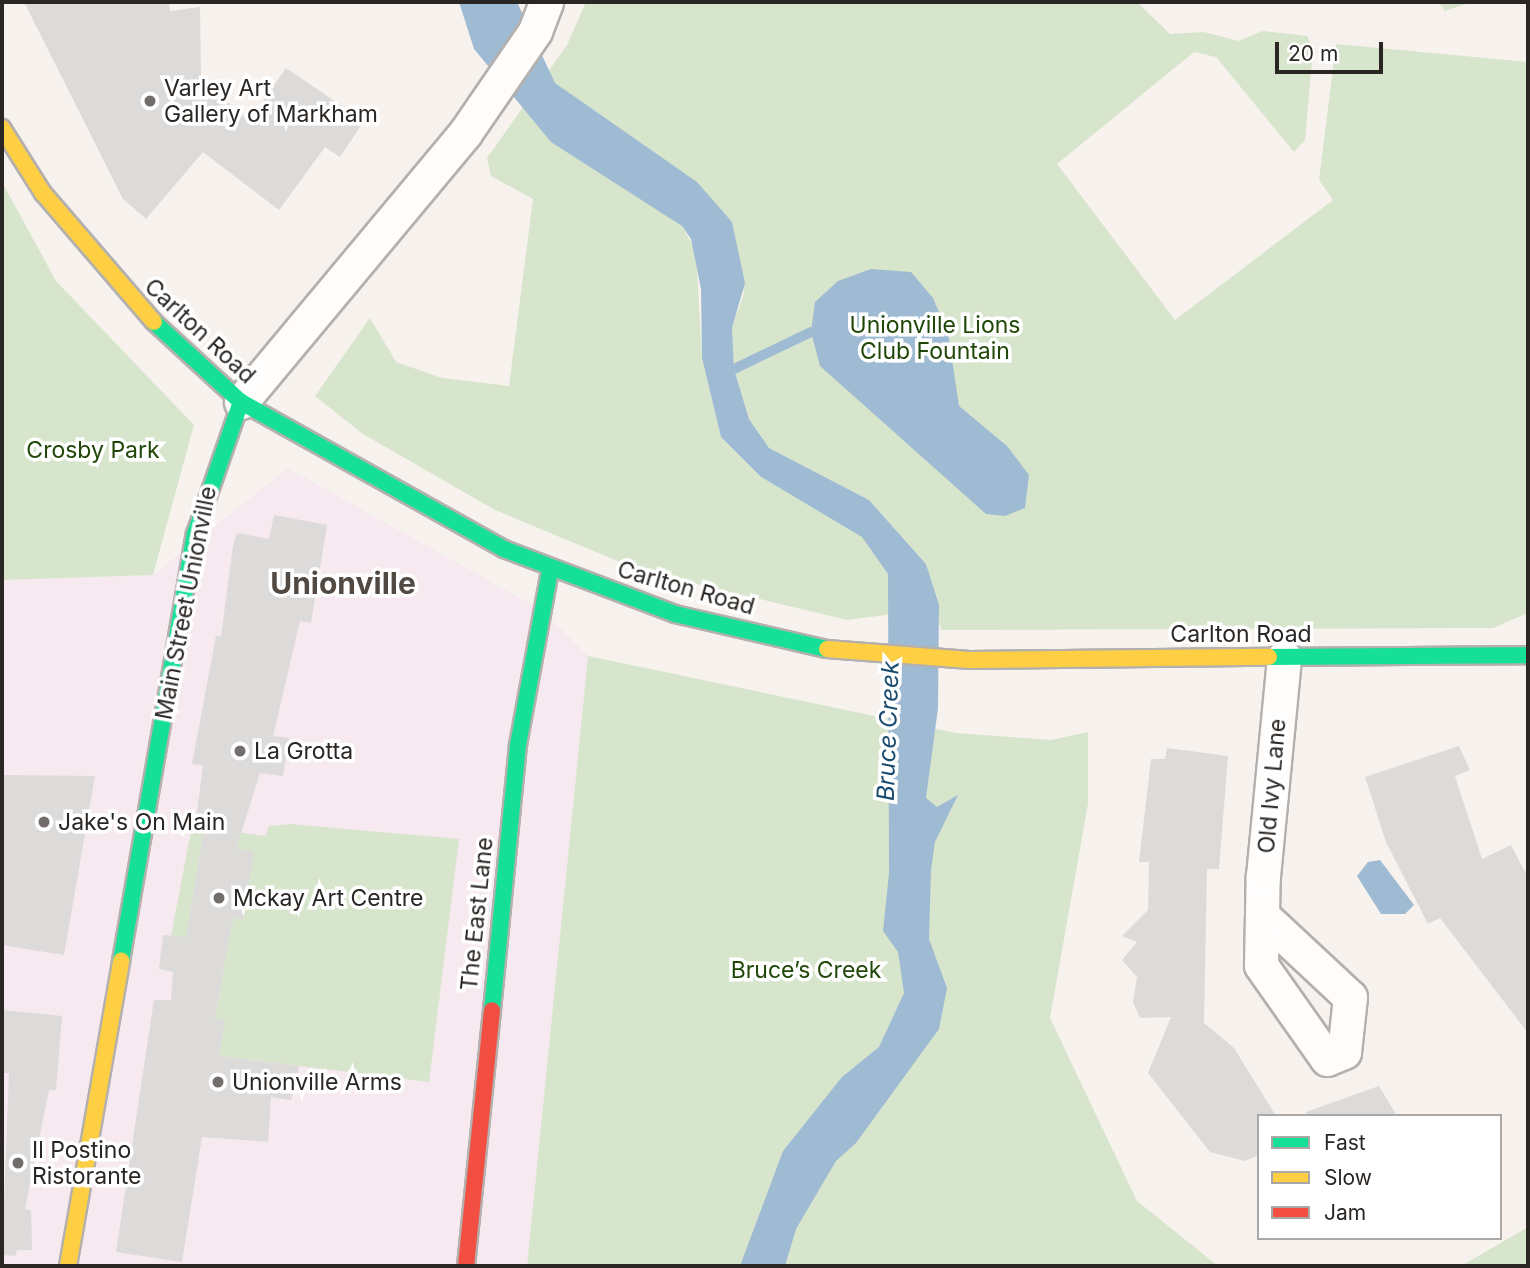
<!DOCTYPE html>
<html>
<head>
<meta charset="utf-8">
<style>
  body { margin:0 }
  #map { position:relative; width:1530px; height:1268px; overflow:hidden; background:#f7f2ed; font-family:Inter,sans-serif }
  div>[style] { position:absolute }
  .commercial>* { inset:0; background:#f6e9ef }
  .green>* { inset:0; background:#d7e5cc }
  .water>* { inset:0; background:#9fbbd3 }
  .stream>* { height:10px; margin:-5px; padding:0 5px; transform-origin:5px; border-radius:5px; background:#9fbbd3 }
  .building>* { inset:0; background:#dddada }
  .roads { filter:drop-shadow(2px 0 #b4b0ad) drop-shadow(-2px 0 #b4b0ad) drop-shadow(0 2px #b4b0ad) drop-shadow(0 -2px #b4b0ad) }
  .street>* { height:33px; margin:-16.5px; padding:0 16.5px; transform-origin:16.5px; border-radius:16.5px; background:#fefdfc }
  .fast>* { height:16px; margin:-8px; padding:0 8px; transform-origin:8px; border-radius:8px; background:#16e098 }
  .slow>* { height:16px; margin:-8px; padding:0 8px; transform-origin:8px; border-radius:8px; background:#ffcf43 }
  .jam>* { height:16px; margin:-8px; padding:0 8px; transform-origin:8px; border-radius:8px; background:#f24e42 }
  .dots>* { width:19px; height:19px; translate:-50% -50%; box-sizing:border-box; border:4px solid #fff; border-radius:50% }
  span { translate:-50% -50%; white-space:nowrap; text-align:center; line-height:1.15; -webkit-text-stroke:7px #fff; paint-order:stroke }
  .poi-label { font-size:23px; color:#2a2623 }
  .left { translate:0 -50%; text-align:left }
  .park-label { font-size:23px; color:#204707 }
  .street-label { font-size:23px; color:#2a2623 }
  .water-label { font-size:24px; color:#194b6f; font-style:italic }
  .district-label { font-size:30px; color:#514942; font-weight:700 }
  .frame { position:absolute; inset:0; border:4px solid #2a2623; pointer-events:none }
  .legend { position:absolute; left:1257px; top:1114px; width:245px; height:126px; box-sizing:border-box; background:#fff; border:2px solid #aaa8a7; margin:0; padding:9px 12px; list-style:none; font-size:21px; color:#2a2623 }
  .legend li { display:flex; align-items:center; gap:14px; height:35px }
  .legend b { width:35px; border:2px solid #aaa8a7 }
  .scale { position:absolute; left:1275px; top:42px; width:108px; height:32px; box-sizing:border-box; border:4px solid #2a2623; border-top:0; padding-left:9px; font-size:21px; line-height:24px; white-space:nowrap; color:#2a2623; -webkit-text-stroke:5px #fff; paint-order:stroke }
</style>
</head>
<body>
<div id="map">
  <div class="commercial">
    <i style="clip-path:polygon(288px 468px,543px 611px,588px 656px,527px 1266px,2px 1266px,2px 580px,153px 575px)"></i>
  </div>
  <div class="green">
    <i style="clip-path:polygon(586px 2px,1137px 2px,1170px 34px,1204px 32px,1238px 41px,1263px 31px,1307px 36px,1313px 49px,1305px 140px,1294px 152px,1216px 57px,1194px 52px,1057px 164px,1175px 320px,1333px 200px,1319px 180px,1336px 44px,1528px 62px,1528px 613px,1493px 628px,941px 630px,926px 564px,869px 500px,769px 448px,749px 419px,734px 369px,732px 328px,744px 293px,732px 222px,637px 195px,682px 226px,696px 251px,702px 358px,721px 437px,761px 477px,863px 537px,888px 574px,893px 614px,847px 620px,639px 570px,495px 510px,363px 434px,315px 396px,370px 318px,396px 362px,442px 378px,509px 386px,533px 199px,491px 176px,487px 158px,567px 45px)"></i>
    <i style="clip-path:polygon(1472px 2px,1445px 11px,1439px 3px,1439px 2px)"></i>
    <i style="clip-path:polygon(2px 182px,56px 281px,194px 425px,153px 575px,2px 580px)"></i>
    <i style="clip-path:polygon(588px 656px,956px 733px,1051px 740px,1088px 732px,1088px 804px,1050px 1018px,1137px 1201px,1218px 1266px,527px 1266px)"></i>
    <i style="clip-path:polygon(290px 824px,459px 839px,429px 1082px,219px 1056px,224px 1020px,215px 1019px,228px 943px,171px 936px,192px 826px,265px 836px,269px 826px)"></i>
    <i style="clip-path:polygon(1528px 1227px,1528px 1266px,1461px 1266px)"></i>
  </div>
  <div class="water">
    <i style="clip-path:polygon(459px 2px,517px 2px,555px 83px,697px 182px,732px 222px,745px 283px,732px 328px,734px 369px,749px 419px,769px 448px,869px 500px,926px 564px,939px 605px,938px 708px,926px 798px,937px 807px,958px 795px,935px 842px,931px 870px,929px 939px,947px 988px,939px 1029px,856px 1143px,836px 1161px,796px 1229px,785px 1266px,740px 1266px,783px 1151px,842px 1077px,879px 1047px,904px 993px,898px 952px,883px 931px,889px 873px,888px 574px,862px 537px,761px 477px,721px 437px,702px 358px,701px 289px,691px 239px,682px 226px,551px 142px,474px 49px)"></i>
    <i style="clip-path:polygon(871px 269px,911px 272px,933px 298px,948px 333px,959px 406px,1007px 446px,1029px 475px,1025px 508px,1005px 516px,986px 514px,820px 366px,811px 332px,815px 302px,838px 281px)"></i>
    <i style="clip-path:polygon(1380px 860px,1414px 905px,1405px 914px,1381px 914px,1357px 876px,1368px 862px)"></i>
  </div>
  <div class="stream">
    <i style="left:734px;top:369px;width:85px;rotate:-25.7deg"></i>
  </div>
  <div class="building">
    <i style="clip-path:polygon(24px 2px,169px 2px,170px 11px,200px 7px,201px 77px,249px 122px,286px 68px,364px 121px,340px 157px,325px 147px,279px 210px,203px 152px,146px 219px,123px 199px)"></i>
    <i style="clip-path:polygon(274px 515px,327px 525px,311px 623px,300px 621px,273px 736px,289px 738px,283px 776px,260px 773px,236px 849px,254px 852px,243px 919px,235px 917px,230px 933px,215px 1019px,225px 1020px,219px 1056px,299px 1066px,291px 1100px,271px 1097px,268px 1142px,202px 1137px,182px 1262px,116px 1252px,154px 1000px,171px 1000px,173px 972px,159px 969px,163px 935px,186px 937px,205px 823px,196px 820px,203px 765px,192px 764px,216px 636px,221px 637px,233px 546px,237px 533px,269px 539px)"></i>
    <i style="clip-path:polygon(1459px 746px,1470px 770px,1455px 776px,1482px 859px,1511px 845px,1528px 878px,1528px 1033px,1440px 918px,1428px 924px,1386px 842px,1365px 777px)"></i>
    <i style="clip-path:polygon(1167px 748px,1228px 756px,1219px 869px,1207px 869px,1204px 1023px,1234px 1048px,1276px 1116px,1259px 1116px,1259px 1155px,1245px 1161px,1210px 1152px,1148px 1073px,1171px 1017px,1140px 1018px,1133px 1002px,1137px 977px,1122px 960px,1137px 942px,1122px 936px,1148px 910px,1149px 862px,1139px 862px,1151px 759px,1165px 759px)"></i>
    <i style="clip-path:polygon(2px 775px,95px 776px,64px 955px,2px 945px)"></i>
    <i style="clip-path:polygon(2px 1010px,62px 1016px,56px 1090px,49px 1090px,25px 1209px,31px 1210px,32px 1250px,17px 1250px,15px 1256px,2px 1255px,9px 1073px,2px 1073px)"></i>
    <i style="clip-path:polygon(1379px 1086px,1397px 1116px,1307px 1116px,1306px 1112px)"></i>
  </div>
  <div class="roads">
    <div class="street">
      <i style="left:241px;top:402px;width:350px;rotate:-50.2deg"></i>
      <i style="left:465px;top:133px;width:124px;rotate:-55.5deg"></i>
      <i style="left:535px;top:31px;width:31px;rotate:-69deg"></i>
      <i style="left:1262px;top:915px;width:120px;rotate:43deg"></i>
      <i style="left:1350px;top:997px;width:55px;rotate:96.2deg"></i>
      <i style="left:1344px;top:1052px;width:18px;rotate:158deg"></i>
      <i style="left:1327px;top:1059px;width:115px;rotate:-125.1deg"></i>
      <i style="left:1261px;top:965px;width:50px;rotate:-88.9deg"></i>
      <i style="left:1262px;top:915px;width:39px;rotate:-89deg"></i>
      <i style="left:1263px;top:876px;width:220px;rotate:-84.5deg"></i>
    </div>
    <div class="fast">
      <i style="left:154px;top:322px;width:118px;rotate:42.6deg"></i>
      <i style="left:241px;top:402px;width:301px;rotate:29.2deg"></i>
      <i style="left:504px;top:549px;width:183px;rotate:20.8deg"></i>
      <i style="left:675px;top:614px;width:156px;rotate:13deg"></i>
      <i style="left:1269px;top:657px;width:259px;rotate:-0.4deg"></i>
      <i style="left:121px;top:961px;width:433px;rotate:-80.2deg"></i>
      <i style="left:195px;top:534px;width:140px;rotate:-70.8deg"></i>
      <i style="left:492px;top:1010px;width:266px;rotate:-84.4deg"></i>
      <i style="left:518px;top:745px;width:178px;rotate:-79.6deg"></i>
    </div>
    <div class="slow">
      <i style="left:2px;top:128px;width:77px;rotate:57.8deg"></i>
      <i style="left:43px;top:193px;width:170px;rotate:49.3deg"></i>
      <i style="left:827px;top:649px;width:143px;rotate:4.4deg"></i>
      <i style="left:970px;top:660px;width:299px;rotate:-0.6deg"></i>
      <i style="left:68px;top:1266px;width:310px;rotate:-80.1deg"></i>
    </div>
    <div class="jam">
      <i style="left:466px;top:1266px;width:257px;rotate:-84.2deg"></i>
    </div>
  </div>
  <div class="dots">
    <i style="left:150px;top:101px;background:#726d6a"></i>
    <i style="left:240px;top:751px;background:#726d6a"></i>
    <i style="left:44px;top:822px;background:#726d6a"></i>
    <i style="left:219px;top:898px;background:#726d6a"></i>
    <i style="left:218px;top:1082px;background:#726d6a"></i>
    <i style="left:18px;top:1163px;background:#726d6a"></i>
  </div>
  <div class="poi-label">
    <span class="left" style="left:164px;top:101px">Varley Art<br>Gallery of Markham</span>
    <span class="left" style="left:254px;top:751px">La Grotta</span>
    <span class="left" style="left:58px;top:822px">Jake's On Main</span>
    <span class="left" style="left:233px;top:898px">Mckay Art Centre</span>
    <span class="left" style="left:232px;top:1082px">Unionville Arms</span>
    <span class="left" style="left:32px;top:1163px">Il Postino<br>Ristorante</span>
  </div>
  <div class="park-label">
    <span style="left:935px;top:338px">Unionville Lions<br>Club Fountain</span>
    <span style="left:93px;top:450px">Crosby Park</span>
    <span style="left:806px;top:970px">Bruce’s Creek</span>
  </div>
  <div class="street-label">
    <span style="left:200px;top:331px;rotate:43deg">Carlton Road</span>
    <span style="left:686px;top:588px;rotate:16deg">Carlton Road</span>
    <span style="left:186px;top:603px;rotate:-79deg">Main Street Unionville</span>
    <span style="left:1241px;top:634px">Carlton Road</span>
    <span style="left:1272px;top:786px;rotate:-85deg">Old Ivy Lane</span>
    <span style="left:477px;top:914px;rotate:-84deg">The East Lane</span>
  </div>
  <div class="water-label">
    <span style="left:888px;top:731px;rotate:-88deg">Bruce Creek</span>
  </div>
  <div class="district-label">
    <span style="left:343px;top:583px">Unionville</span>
  </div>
  <div class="frame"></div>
  <ul class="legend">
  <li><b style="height:9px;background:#16e098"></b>Fast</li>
  <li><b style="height:9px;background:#ffcf43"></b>Slow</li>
  <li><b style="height:9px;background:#f24e42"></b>Jam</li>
  </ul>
  <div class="scale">20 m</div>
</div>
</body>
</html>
